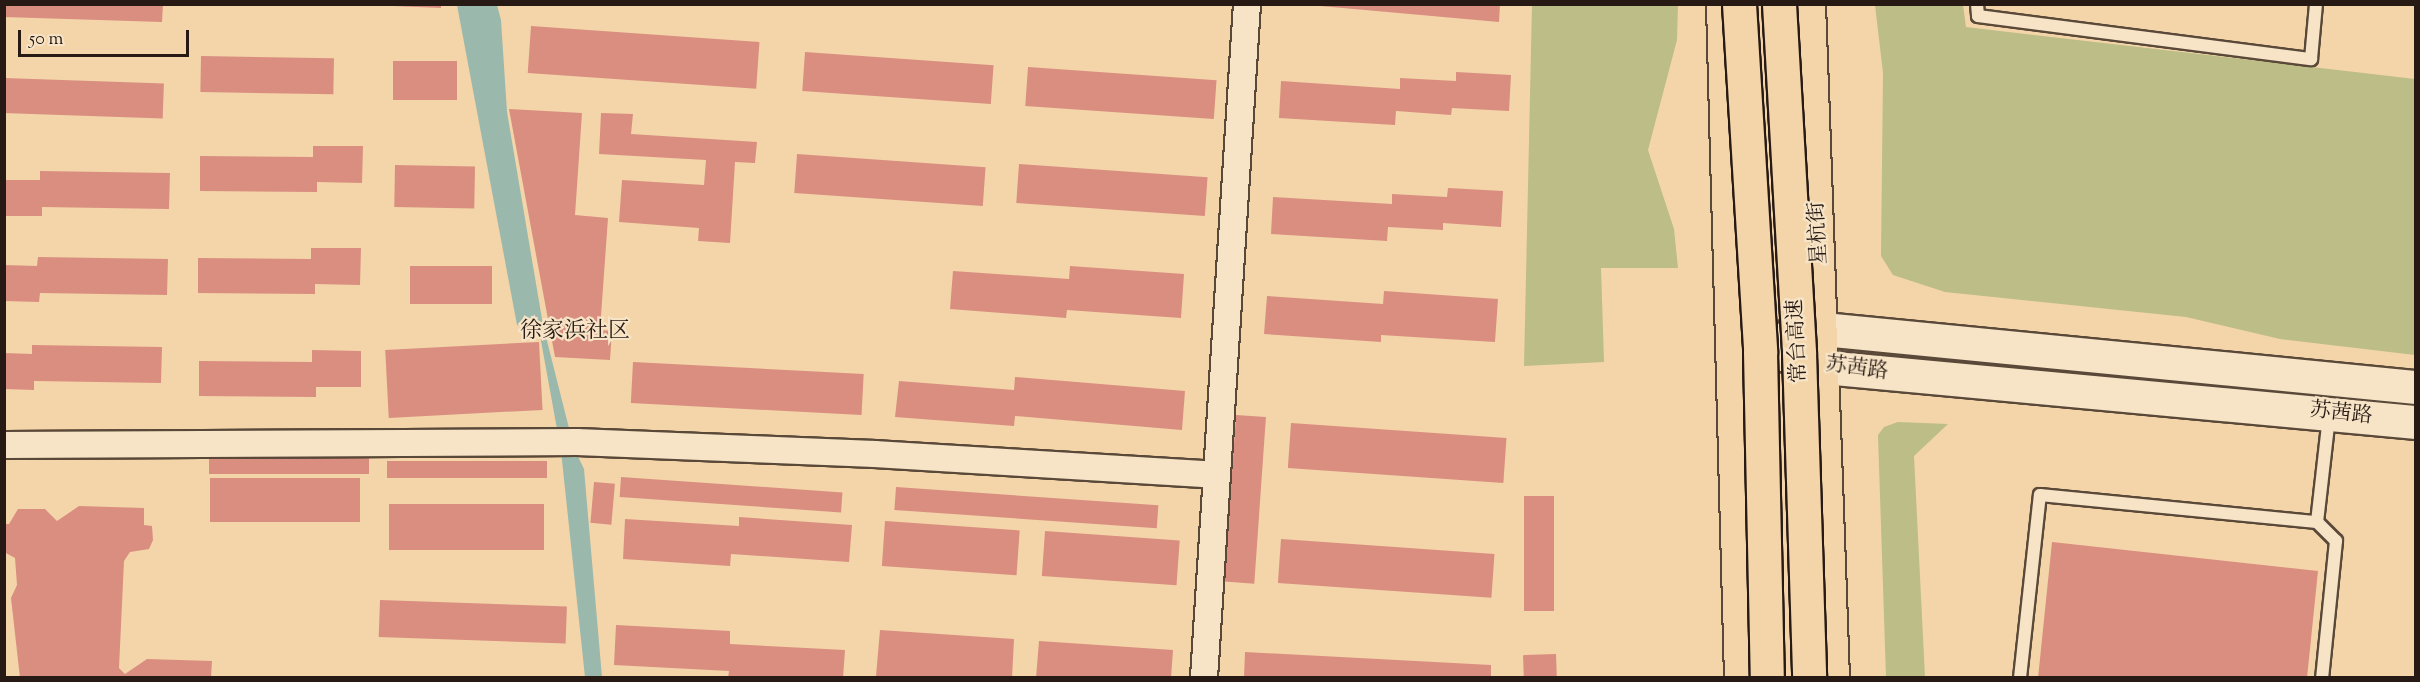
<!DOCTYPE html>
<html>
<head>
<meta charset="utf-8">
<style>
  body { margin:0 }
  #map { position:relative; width:2420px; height:682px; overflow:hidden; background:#f3d5a9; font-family:"Sorts Mill Goudy","Noto Serif SC",serif }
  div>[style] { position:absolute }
  .green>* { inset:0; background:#bcbd87 }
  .water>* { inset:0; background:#9bb8ad }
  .building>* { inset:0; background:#da8e80; transform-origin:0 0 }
  .roads { filter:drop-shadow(2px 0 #5a4939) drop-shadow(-2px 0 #5a4939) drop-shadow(0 2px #5a4939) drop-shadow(0 -2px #5a4939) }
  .lane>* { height:12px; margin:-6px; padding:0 6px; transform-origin:6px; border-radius:6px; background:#f7e4c7 }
  .street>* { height:26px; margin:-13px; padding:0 13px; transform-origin:13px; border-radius:13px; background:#f7e4c7 }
  .secondary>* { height:33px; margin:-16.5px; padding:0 16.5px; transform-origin:16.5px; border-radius:16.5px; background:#f7e4c7 }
  .primary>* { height:33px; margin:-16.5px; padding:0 16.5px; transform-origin:16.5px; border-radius:16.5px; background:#f3d5a9 }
  .bridges { filter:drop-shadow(2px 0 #271a14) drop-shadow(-2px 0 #271a14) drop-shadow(0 2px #271a14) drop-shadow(0 -2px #271a14) }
  .highway-bridge>* { height:33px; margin:-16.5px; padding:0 16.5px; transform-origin:16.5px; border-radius:16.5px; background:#f3d5a9 }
  span { translate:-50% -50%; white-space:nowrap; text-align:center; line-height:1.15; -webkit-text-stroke:4.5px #f7e4c7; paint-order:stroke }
  .street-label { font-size:21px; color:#271a14 }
  .neighbourhood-label { font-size:22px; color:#271a14 }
  .frame { position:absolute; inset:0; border:6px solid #271a14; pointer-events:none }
  .scale { position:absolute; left:18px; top:30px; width:171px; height:27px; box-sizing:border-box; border:3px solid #271a14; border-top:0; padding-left:8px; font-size:18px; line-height:21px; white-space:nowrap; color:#271a14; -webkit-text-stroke:4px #f7e4c7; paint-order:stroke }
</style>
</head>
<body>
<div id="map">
  <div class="green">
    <i style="clip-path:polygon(1532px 5px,1678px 5px,1677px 40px,1648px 150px,1674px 229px,1678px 268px,1601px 268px,1604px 362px,1524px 366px)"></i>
    <i style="clip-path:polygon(1875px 5px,1963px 5px,1966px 27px,2415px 79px,2415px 355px,2280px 339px,2186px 317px,1945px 292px,1893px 275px,1881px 256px,1883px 73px)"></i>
    <i style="clip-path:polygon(1898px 422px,1948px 424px,1914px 456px,1925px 677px,1886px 677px,1878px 435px,1884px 427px)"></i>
  </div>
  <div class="water">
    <i style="clip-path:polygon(457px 5px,497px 5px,501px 20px,507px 112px,543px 325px,574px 448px,584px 469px,602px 677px,585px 677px,561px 451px,539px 330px,517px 325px)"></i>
  </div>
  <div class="building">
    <i style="clip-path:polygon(4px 4px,163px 4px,162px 22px,4px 17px)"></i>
    <i style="clip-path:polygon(393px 4px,441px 4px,441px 8px,393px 6px)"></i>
    <i style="clip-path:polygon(1298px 4px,1500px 4px,1499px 22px)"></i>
    <i style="left:531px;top:26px;width:229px;height:47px;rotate:4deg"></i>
    <i style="left:805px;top:52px;width:189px;height:39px;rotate:4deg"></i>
    <i style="left:201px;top:56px;width:133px;height:36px;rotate:1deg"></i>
    <i style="left:393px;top:61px;width:64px;height:39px"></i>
    <i style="left:1028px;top:67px;width:189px;height:39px;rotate:4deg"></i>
    <i style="clip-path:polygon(1456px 72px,1511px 75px,1509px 111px,1452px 108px,1451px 115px,1396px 111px,1395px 125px,1279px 118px,1281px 81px,1400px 89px,1400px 78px,1456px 81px)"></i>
    <i style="left:4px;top:78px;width:160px;height:35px;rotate:2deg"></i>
    <i style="clip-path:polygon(509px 109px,582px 113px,575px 215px,608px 218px,600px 330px,612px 331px,610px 360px,555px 357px)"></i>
    <i style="clip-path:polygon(601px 113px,633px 114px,631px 134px,757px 142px,755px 163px,735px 162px,730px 243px,698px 241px,699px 228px,619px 222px,622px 180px,704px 185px,706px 160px,599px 154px)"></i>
    <i style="clip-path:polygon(313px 146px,363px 146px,362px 183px,317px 182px,317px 192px,200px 191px,200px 156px,313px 157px)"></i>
    <i style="left:797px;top:154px;width:189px;height:39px;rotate:4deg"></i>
    <i style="left:1019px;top:164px;width:189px;height:39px;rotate:4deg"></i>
    <i style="left:395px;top:165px;width:80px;height:42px;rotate:1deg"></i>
    <i style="clip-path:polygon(40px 171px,170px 173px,169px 209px,42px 207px,42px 216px,4px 216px,4px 180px,40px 180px)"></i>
    <i style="clip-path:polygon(1448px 188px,1503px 191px,1501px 227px,1443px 223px,1443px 230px,1388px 227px,1387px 241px,1271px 234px,1273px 197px,1392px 204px,1392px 194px,1447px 197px)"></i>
    <i style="clip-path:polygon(311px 248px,361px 248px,360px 285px,315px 284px,315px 294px,198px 293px,198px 258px,311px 259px)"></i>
    <i style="clip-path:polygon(38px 257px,168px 259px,167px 295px,40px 293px,39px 302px,4px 301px,4px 265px,37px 266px)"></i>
    <i style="left:410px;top:266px;width:82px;height:38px"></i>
    <i style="clip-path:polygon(1070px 266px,1184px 274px,1181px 318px,1067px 310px,1066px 318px,950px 309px,953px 271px,1069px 279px)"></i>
    <i style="clip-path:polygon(1384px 291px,1498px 299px,1495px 342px,1381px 335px,1381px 342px,1264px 334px,1267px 296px,1383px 304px)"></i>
    <i style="left:539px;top:342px;width:68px;height:154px;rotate:87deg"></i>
    <i style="clip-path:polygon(32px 345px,162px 347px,161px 383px,34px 381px,34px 390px,4px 389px,4px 353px,32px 354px)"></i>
    <i style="clip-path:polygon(312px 350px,361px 351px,361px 387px,316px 387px,316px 397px,199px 396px,199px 361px,312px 362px)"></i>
    <i style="left:633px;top:362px;width:231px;height:41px;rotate:3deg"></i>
    <i style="clip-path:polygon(1015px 377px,1185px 391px,1182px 430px,1015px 416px,1014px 426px,895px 417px,899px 381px,1014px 390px)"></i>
    <i style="left:1236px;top:415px;width:30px;height:167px;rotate:4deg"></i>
    <i style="left:1291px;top:423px;width:216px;height:45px;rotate:4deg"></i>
    <i style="left:209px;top:458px;width:160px;height:16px"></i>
    <i style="left:387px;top:461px;width:160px;height:17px"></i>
    <i style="left:621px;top:477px;width:222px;height:20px;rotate:4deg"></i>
    <i style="left:210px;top:478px;width:150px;height:44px"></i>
    <i style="left:594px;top:482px;width:21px;height:41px;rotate:5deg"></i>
    <i style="left:896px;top:487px;width:263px;height:23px;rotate:4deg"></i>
    <i style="left:1524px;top:496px;width:30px;height:115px"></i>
    <i style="left:389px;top:504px;width:155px;height:46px"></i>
    <i style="clip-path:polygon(79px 506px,144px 508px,144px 525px,152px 526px,153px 540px,149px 549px,130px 552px,124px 561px,119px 668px,125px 674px,147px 659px,212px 661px,211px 678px,20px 678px,11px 598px,17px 585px,15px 558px,4px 552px,4px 524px,9px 524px,18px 509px,45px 509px,57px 521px)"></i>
    <i style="clip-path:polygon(739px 517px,852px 525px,849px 562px,731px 554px,730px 566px,623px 559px,625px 519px,739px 526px)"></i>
    <i style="left:885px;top:521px;width:135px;height:45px;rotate:4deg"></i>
    <i style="left:1045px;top:531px;width:135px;height:45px;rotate:4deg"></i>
    <i style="left:1281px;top:539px;width:214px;height:44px;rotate:4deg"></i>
    <i style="clip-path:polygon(2052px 542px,2318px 571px,2307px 678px,2038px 678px)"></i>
    <i style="left:380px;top:600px;width:187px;height:37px;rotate:2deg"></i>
    <i style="clip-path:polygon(616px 625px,730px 631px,730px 644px,845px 650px,843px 678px,728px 678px,729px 671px,614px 665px)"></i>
    <i style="clip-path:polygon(880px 630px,1014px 639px,1012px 678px,876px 676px)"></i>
    <i style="clip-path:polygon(1039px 641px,1173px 650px,1171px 678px,1036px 678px)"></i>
    <i style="clip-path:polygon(1245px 652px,1491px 665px,1491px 678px,1244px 678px)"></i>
    <i style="left:1556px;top:654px;width:24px;height:33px;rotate:88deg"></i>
  </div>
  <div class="roads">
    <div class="lane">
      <i style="left:1977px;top:4px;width:12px;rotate:85deg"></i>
      <i style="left:1978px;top:16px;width:336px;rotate:7.4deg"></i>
      <i style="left:2311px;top:59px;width:55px;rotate:-84.8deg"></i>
      <i style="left:2317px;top:522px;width:107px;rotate:-83.5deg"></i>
      <i style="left:2020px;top:678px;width:184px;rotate:-83.8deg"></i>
      <i style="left:2040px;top:495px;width:278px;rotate:5.6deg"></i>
      <i style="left:2317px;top:522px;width:27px;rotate:45deg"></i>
      <i style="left:2336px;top:541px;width:138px;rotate:95.8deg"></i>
    </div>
    <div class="street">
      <i style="left:4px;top:445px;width:573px;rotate:-0.3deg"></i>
      <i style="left:577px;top:442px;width:298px;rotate:2.3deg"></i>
      <i style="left:875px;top:454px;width:340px;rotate:3.5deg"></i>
      <i style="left:1204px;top:678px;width:675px;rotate:-86.35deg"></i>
    </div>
    <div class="secondary">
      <i style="left:1792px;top:332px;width:31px;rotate:-6deg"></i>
      <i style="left:1823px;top:329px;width:596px;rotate:5.59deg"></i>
      <i style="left:1735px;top:339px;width:93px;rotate:17.5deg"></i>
      <i style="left:1824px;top:367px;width:595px;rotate:5.31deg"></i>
    </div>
    <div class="primary">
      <i style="left:1723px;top:4px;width:674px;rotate:88.47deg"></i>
      <i style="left:1808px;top:4px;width:674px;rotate:87.96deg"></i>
    </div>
  </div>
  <div class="bridges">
    <div class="highway-bridge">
      <i style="left:1739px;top:4px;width:349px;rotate:86.5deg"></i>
      <i style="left:1760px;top:352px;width:326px;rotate:88.8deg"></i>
      <i style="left:1779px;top:4px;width:350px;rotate:86.7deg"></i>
      <i style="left:1799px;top:353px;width:325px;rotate:88.2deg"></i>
    </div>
  </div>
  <div class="street-label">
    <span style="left:1819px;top:233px;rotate:-93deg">星杭街</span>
    <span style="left:1798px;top:341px;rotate:-93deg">常台高速</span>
    <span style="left:1857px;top:369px;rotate:7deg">苏茜路</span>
    <span style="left:2341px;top:414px;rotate:6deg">苏茜路</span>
  </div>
  <div class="neighbourhood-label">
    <span style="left:575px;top:333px">徐家浜社区</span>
  </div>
  <div class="frame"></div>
  <div class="scale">50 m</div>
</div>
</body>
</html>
